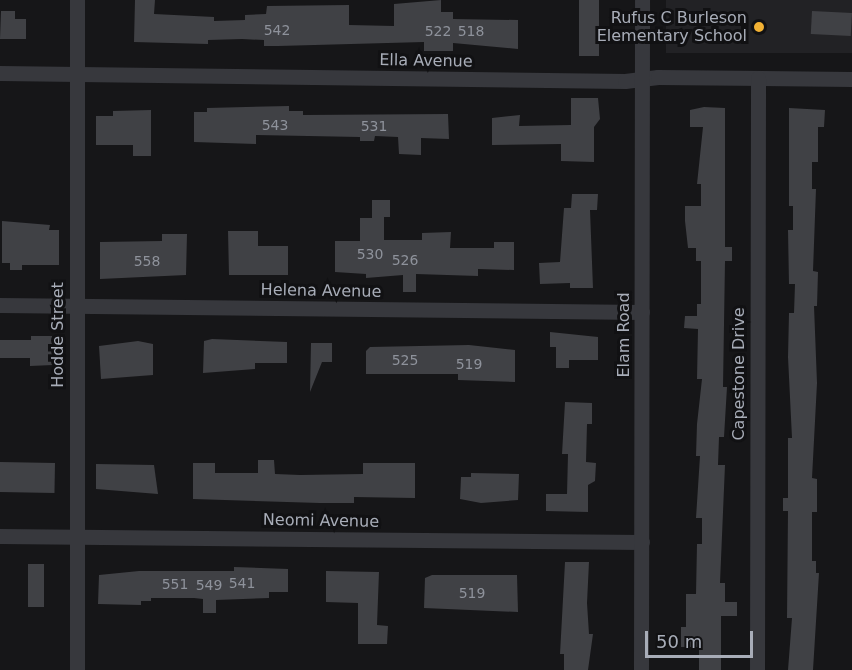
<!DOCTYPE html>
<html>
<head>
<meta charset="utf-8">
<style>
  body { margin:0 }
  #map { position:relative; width:852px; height:670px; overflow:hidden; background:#161618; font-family:"DejaVu Sans",sans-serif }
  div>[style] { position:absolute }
  .built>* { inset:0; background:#222225; transform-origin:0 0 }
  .building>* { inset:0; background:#404145; transform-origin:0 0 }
  .minor>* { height:15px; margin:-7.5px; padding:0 7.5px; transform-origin:7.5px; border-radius:7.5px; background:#37383d }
  .dots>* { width:16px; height:16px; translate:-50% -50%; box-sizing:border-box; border:3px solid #111113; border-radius:50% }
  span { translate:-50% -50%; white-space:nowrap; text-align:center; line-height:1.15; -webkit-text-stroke:6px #111113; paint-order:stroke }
  .number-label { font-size:14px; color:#8e929b }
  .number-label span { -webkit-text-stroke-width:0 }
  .poi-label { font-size:16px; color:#a8adb8 }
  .right { translate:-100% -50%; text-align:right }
  .street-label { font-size:16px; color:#a8adb8 }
  .scale { position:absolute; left:645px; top:631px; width:108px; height:27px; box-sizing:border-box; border:3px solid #a8adb8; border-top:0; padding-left:8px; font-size:18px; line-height:21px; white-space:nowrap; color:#a8adb8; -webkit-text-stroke:4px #111113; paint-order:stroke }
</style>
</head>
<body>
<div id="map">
  <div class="built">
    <i style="left:666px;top:0;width:186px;height:53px"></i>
  </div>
  <div class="building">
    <i style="clip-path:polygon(135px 0,155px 0,154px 14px,214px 17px,214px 21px,245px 20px,245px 15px,266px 14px,267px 6px,349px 5px,349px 25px,394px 26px,394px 4px,441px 0,441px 12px,453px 12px,453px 19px,518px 20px,518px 49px,453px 43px,453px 51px,424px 51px,424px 42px,278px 46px,264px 46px,264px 40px,242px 39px,208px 40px,208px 44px,134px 42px)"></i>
    <i style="left:579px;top:0;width:20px;height:56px"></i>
    <i style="clip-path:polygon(1px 11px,15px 11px,15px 19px,26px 19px,26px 39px,0 39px)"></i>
    <i style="left:812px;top:11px;width:40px;height:23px;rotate:3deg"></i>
    <i style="clip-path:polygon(571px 98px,598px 98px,600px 119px,594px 127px,594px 162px,561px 161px,561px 144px,492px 145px,492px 118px,520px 115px,519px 126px,571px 125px)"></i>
    <i style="clip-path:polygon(289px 106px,289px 111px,303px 111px,303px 115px,448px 114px,449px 139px,421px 138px,421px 155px,399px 154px,398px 137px,375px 136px,374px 141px,360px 141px,360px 137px,256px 135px,256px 144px,194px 142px,194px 112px,207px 112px,207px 108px)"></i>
    <i style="clip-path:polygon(704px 107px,725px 108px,725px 247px,732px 247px,732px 261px,725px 261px,723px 387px,727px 387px,724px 437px,719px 437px,718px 465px,725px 465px,720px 583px,725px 583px,725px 602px,737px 602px,737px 616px,721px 616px,721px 670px,699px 670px,699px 647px,681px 647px,681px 627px,686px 627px,686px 594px,696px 594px,697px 544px,702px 544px,702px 518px,696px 518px,700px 456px,696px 456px,697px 424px,702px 379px,697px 379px,698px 329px,684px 328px,685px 316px,697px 316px,697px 304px,701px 304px,701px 261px,696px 261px,696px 248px,688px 248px,685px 221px,685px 206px,701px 206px,701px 184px,697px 184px,703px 127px,690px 127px,690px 110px)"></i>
    <i style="clip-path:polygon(789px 108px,825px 110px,824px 127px,818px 127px,818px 162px,812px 162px,812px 189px,816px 189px,813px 271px,818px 272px,817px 306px,814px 306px,817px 383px,812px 478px,817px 479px,817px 512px,812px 512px,812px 561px,816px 561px,816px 573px,819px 573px,813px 670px,788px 670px,792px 618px,787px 618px,788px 511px,783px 511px,783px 498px,788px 498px,788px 438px,792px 438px,788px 357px,789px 313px,794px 313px,795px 284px,789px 284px,788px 230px,793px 230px,793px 206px,789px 206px)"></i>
    <i style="clip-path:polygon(151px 110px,151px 156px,133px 156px,133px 145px,96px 145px,96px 116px,113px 116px,113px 111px)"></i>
    <i style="clip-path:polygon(572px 194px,598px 194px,597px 210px,590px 210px,593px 288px,570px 288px,570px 283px,540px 284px,539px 263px,560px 262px,564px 208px,571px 208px)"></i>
    <i style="clip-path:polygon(372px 200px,390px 200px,390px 217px,384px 217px,384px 240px,422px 240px,422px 233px,451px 232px,450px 248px,494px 248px,494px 242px,514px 242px,514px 270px,478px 269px,478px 276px,416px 274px,416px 292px,403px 292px,403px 275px,366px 278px,366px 274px,335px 272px,335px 241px,360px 241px,360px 218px,372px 218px)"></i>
    <i style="clip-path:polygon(2px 221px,50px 225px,49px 230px,59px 230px,59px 265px,22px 265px,22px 270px,10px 270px,10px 263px,2px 263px)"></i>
    <i style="clip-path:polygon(228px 231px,258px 231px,258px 246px,288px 246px,288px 275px,229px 275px)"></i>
    <i style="clip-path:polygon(162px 234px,187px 234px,186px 275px,100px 279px,100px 242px,162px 241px)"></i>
    <i style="clip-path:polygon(550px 332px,598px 337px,598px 360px,569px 360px,569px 368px,556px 368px,556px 347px,550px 347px)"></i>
    <i style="clip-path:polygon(31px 336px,52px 336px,53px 365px,30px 366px,30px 358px,0 358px,0 340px,31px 340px)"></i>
    <i style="clip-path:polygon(212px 339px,287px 342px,287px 363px,255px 363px,255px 369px,203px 373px,204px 341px)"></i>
    <i style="clip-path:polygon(138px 341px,153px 344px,153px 375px,101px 379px,99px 346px)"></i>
    <i style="clip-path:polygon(311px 343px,332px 343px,332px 362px,322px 362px,310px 392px)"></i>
    <i style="clip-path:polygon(469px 345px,515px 350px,515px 382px,458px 380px,458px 374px,366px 374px,366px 351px,370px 347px)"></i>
    <i style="clip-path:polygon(565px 402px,592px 403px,592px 424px,587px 424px,586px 462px,596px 463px,595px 481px,588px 485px,588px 512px,546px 511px,546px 494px,567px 494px,568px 454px,562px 454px)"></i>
    <i style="clip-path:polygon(258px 460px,274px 460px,275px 474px,300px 475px,363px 474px,363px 463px,415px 463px,415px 498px,354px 497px,354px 503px,320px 503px,193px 499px,193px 463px,215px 463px,215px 473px,258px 473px)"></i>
    <i style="left:0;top:462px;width:55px;height:30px;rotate:1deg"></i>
    <i style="clip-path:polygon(96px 464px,154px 465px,158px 494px,96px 489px)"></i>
    <i style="clip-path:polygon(471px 473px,519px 474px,518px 500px,481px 503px,460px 499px,461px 477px,471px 477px)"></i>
    <i style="clip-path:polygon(565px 562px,589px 562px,587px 603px,589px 634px,593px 634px,588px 670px,564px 670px,564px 654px,560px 654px)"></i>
    <i style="left:28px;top:564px;width:16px;height:43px"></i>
    <i style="clip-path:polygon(234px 567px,288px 569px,288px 592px,269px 592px,269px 598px,216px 600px,216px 613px,203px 613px,203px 599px,194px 598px,151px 598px,151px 601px,141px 601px,141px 605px,98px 604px,99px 575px,139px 571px,234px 571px)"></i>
    <i style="clip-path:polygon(326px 571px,379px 572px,377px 625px,388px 626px,387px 644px,358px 644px,358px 603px,326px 602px)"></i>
    <i style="clip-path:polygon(432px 575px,517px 575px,518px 612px,424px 608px,425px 578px)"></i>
  </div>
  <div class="minor">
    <i style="left:0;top:73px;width:625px;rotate:0.73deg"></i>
    <i style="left:625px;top:81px;width:33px;rotate:-7deg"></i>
    <i style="left:658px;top:77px;width:194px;rotate:0.6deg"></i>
    <i style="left:0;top:305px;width:642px;rotate:0.62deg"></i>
    <i style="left:0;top:536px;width:642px;rotate:0.54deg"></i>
    <i style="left:77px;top:670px;width:670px;rotate:-90deg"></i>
    <i style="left:641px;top:670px;width:670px;rotate:-89.91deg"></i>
    <i style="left:757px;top:670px;width:592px;rotate:-89.9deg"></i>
  </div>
  <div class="dots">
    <i style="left:759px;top:27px;background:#f2b134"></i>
  </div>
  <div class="number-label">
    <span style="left:277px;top:30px">542</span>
    <span style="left:438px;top:31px">522</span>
    <span style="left:471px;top:31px">518</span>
    <span style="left:275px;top:125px">543</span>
    <span style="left:374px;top:126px">531</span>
    <span style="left:370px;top:254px">530</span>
    <span style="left:405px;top:260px">526</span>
    <span style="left:147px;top:261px">558</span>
    <span style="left:405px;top:360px">525</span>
    <span style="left:469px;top:364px">519</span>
    <span style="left:242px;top:583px">541</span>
    <span style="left:175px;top:584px">551</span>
    <span style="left:209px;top:585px">549</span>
    <span style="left:472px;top:593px">519</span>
  </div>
  <div class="poi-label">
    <span class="right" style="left:747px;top:27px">Rufus C Burleson<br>Elementary School</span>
  </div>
  <div class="street-label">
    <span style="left:426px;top:61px;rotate:1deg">Ella Avenue</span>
    <span style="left:321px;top:291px;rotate:1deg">Helena Avenue</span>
    <span style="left:58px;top:335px;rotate:-90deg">Hodde Street</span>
    <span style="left:624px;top:335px;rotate:-90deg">Elam Road</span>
    <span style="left:739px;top:374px;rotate:-90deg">Capestone Drive</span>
    <span style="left:321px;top:521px;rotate:1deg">Neomi Avenue</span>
  </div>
  <div class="scale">50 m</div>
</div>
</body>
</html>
